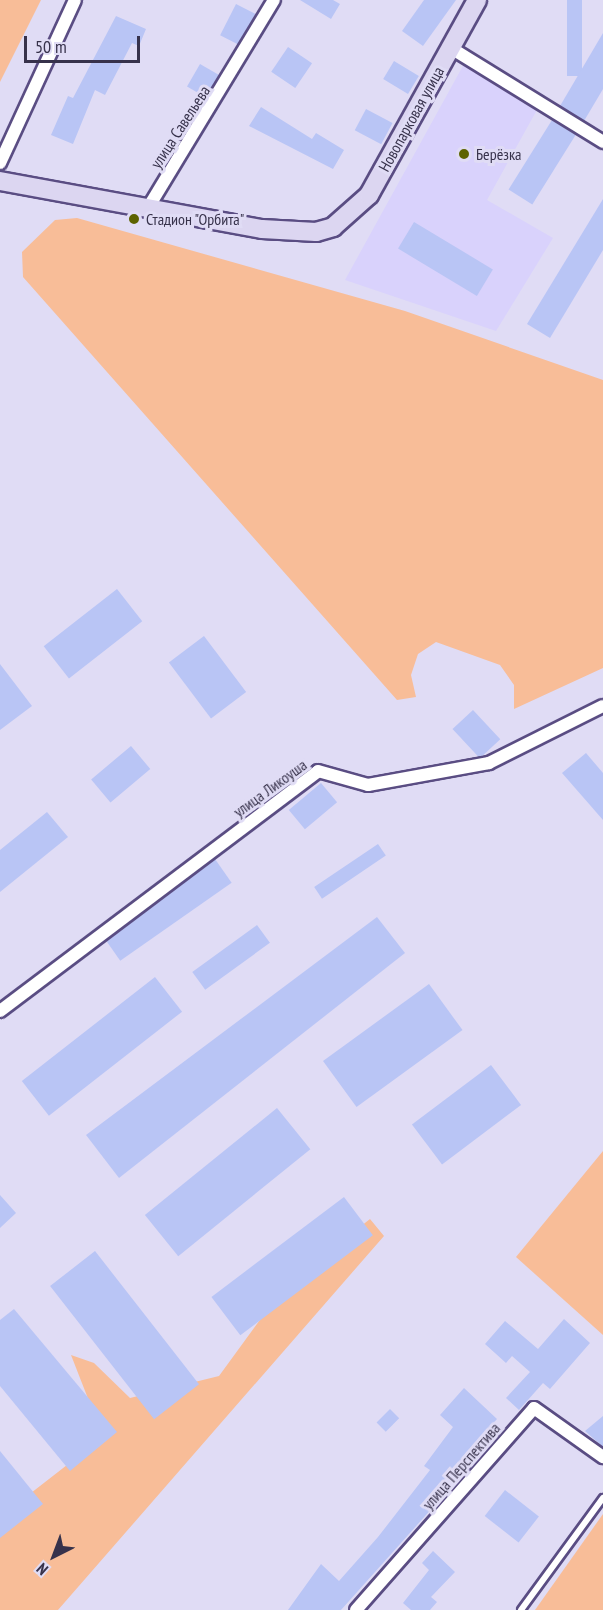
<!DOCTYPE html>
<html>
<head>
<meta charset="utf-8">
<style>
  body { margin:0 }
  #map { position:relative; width:603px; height:1610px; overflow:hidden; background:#e0dcf5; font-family:"PT Sans Narrow",sans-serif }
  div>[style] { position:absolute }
  .built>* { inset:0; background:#d9d2fc }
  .green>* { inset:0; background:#f8bd98 }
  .building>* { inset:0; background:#b9c5f5; transform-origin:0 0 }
  .roads { filter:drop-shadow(2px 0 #5a4d83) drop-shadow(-2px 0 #5a4d83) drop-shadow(0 2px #5a4d83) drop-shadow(0 -2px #5a4d83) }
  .lane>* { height:6px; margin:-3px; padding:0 3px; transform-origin:3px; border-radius:3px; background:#fff }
  .street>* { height:12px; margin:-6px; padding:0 6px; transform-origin:6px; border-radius:6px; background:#fff }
  .secondary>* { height:18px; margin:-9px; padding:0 9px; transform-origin:9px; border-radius:9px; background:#dcd6f1 }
  .dots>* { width:16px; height:16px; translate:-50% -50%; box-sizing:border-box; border:3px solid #e0dcf5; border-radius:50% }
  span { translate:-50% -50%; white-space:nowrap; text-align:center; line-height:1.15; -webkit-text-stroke:6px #e0dcf5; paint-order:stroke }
  .street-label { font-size:16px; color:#37324b }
  .poi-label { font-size:16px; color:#37324b }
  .left { translate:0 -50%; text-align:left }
  .north { position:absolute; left:24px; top:1526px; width:60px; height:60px; -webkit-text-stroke:4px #e0dcf5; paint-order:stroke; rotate:222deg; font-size:16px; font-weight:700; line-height:24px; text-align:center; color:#37324b }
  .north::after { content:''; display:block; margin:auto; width:21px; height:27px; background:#37324b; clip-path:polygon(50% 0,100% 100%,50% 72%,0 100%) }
  .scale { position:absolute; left:24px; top:36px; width:116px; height:27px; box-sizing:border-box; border:3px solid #37324b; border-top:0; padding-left:8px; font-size:18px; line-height:21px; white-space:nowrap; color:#37324b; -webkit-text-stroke:4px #e0dcf5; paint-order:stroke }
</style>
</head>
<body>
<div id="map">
  <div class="built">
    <i style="clip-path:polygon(464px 64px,538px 108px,487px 200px,553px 238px,496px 331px,345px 280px)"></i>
  </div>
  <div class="green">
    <i style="clip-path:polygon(0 0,41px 0,0 82px)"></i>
    <i style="clip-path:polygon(77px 218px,405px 311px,603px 380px,603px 668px,514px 709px,514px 685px,500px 665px,436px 642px,418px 654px,411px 675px,416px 697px,397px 700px,23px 277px,22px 252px,55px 220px)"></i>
    <i style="clip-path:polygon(603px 1151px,603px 1335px,516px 1257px)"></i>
    <i style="clip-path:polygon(370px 1219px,384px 1236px,58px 1610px,0 1610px,0 1500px,31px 1493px,103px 1437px,71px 1355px,94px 1363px,130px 1398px,219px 1376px,284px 1287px)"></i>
    <i style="clip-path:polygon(603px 1514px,603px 1610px,535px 1610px)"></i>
  </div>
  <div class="building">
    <i style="clip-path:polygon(300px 0,333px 0,340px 4px,331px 19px)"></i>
    <i style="clip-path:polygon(424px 0,456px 0,423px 46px,402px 31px)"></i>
    <i style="left:567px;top:0;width:15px;height:76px"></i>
    <i style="left:236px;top:4px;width:22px;height:35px;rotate:27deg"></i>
    <i style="clip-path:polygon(116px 16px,146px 29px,139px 46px,132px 43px,105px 95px,95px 90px,73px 144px,51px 135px,68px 96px,73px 98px)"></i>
    <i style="clip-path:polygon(603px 33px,603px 89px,584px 121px,560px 106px)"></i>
    <i style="left:288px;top:47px;width:29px;height:30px;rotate:34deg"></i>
    <i style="left:394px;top:61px;width:29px;height:21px;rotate:31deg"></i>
    <i style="left:200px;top:64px;width:22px;height:26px;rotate:30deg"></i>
    <i style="clip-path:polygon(261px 107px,312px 139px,316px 133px,344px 150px,333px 169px,249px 126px)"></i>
    <i style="left:366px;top:109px;width:30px;height:24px;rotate:28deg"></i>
    <i style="left:552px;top:120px;width:28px;height:82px;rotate:32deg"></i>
    <i style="clip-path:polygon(603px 199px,603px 250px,550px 338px,527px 324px)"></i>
    <i style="left:414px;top:222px;width:92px;height:31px;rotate:31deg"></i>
    <i style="left:117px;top:589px;width:41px;height:93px;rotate:52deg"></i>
    <i style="left:204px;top:636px;width:70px;height:44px;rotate:53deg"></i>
    <i style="clip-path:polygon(0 664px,32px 706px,0 730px)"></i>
    <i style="left:473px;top:710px;width:40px;height:28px;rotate:47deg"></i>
    <i style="left:131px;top:746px;width:30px;height:52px;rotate:50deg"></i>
    <i style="clip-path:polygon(586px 753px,603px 773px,603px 820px,562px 773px)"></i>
    <i style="left:321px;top:783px;width:25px;height:42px;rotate:50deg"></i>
    <i style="clip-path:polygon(47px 812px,68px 837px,0 892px,0 850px)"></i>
    <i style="left:378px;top:844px;width:14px;height:77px;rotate:56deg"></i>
    <i style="left:215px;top:859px;width:29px;height:136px;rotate:55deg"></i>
    <i style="clip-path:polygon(377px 917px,405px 953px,119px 1178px,86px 1135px)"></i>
    <i style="left:257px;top:925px;width:22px;height:80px;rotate:54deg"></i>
    <i style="left:155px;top:977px;width:44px;height:169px;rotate:52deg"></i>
    <i style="left:429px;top:984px;width:57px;height:131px;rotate:54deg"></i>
    <i style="left:491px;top:1065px;width:50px;height:99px;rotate:53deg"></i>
    <i style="left:277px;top:1108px;width:53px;height:170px;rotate:51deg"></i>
    <i style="clip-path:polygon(0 1195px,16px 1213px,0 1228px)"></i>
    <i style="left:344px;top:1197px;width:48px;height:166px;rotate:53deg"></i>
    <i style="left:95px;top:1251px;width:169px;height:57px;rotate:52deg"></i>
    <i style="clip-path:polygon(14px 1309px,117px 1432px,70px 1471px,0 1386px,0 1320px)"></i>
    <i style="clip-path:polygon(564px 1319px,590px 1343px,550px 1389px,543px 1383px,519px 1410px,506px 1398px,530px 1372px,512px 1356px,506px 1363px,485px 1344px,505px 1321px,538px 1349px)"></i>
    <i style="clip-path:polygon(464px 1388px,497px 1419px,464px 1456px,471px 1461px,451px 1487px,341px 1610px,288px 1610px,321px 1564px,339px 1581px,378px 1537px,430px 1470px,424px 1466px,453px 1427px,440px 1415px)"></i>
    <i style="left:390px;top:1409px;width:13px;height:19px;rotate:45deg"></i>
    <i style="clip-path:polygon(603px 1416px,603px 1447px,585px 1431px)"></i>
    <i style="clip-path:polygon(0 1451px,43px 1504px,0 1538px)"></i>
    <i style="left:505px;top:1490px;width:43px;height:33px;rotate:38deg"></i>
    <i style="clip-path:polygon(433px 1551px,455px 1572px,431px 1597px,437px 1602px,430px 1610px,411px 1610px,403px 1603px,429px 1570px,422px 1563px)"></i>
  </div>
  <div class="roads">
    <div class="lane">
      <i style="left:521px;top:1610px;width:139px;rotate:-53.8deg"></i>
    </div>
    <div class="street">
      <i style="left:451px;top:48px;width:179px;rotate:31.7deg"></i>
      <i style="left:0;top:163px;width:179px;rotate:-65.3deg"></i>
      <i style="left:148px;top:208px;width:243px;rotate:-58.8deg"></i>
      <i style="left:0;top:1011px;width:398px;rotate:-37deg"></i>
      <i style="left:318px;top:771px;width:52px;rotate:15.6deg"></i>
      <i style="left:368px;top:785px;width:123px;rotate:-10.3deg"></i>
      <i style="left:489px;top:763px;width:127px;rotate:-26.6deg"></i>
      <i style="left:356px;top:1610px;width:269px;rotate:-48.6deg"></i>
      <i style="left:534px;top:1408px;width:85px;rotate:35.4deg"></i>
    </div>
    <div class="secondary">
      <i style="left:0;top:181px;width:266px;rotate:10.4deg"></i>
      <i style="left:262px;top:229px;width:54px;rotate:3.2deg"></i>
      <i style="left:316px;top:232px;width:18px;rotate:-16deg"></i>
      <i style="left:333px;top:227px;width:48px;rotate:-41.6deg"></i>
      <i style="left:369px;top:195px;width:223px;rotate:-61deg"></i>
    </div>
  </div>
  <div class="dots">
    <i style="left:464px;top:154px;background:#5d6300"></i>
    <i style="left:134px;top:219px;background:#5d6300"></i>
  </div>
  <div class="street-label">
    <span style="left:411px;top:119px;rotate:-61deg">Новопарковая улица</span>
    <span style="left:180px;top:127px;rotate:-57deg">улица Савельева</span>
    <span style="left:270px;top:788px;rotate:-36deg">улица Ликоуша</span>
    <span style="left:461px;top:1466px;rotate:-49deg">улица Перспектива</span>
  </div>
  <div class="poi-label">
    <span class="left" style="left:476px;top:154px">Берёзка</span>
    <span class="left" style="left:146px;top:219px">Стадион "Орбита"</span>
  </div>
  <div class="north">N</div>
  <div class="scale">50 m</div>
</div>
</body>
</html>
